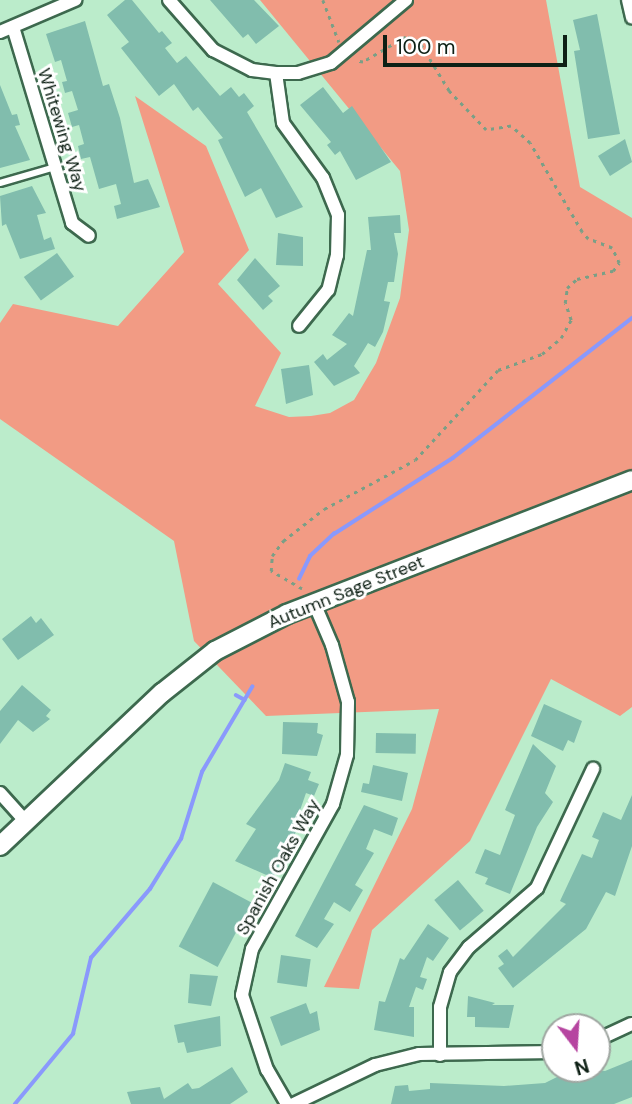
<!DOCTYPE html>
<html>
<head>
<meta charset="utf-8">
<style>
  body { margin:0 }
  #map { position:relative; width:632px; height:1104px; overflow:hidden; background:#bbeccb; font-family:"DM Sans",sans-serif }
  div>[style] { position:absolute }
  .green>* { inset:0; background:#f29b84 }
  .stream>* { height:3.5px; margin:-1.75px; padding:0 1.75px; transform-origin:1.75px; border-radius:1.75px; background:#8a99fc }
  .building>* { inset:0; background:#81bdad; transform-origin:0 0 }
  .path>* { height:2.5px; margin-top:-1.25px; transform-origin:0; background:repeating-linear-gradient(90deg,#7a9f86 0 3.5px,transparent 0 8.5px) }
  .roads { filter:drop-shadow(2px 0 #3d694e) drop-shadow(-2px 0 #3d694e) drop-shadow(0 2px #3d694e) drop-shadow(0 -2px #3d694e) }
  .lane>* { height:6px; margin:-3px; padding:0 3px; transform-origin:3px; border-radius:3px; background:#fff }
  .street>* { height:12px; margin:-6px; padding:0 6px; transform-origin:6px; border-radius:6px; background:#fff }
  .secondary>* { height:18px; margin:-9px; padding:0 9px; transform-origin:9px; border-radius:9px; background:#fff }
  span { translate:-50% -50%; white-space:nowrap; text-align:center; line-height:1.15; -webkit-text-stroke:6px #fff; paint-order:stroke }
  .street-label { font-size:18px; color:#0e2015 }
  .north { position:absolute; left:541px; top:1013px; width:70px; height:70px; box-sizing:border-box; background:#fff; border:2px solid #9fa6a1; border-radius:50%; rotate:163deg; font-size:19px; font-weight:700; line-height:28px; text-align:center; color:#0e2015 }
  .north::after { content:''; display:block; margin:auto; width:24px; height:32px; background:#b645a0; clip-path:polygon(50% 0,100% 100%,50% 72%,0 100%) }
  .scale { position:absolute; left:383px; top:35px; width:184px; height:32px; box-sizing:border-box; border:4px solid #0e2015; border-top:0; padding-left:9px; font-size:21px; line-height:24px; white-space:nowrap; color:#0e2015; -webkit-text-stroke:5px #fff; paint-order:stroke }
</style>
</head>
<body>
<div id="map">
  <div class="green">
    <i style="clip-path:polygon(260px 0,546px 0,580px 187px,632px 218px,632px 707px,620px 716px,551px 679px,470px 841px,372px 930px,359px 989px,324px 987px,412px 809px,439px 709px,266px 716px,194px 641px,174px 541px,0 419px,0 323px,13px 304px,118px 326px,184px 252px,135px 96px,206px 146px,249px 250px,218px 284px,281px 353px,255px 406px,289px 417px,311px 416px,330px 413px,354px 400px,376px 363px,400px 298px,409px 230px,400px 171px)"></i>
  </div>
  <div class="stream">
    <i style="left:299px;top:579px;width:25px;rotate:-64deg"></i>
    <i style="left:310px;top:556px;width:33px;rotate:-43deg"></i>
    <i style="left:334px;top:534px;width:141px;rotate:-32.6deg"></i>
    <i style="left:453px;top:458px;width:227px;rotate:-38deg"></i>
    <i style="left:236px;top:695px;width:10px;rotate:29deg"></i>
    <i style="left:15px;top:1104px;width:91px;rotate:-50.4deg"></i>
    <i style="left:73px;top:1034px;width:78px;rotate:-76.7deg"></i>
    <i style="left:91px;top:958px;width:91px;rotate:-49.5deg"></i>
    <i style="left:150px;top:889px;width:59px;rotate:-58.2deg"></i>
    <i style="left:181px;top:839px;width:70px;rotate:-72.6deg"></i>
    <i style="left:202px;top:772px;width:99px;rotate:-59.5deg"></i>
  </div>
  <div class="building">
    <i style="clip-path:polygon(125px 0,132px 0,159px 33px,162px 31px,172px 43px,165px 48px,177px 63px,186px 56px,220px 96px,231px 87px,239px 97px,244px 93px,254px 106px,247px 112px,303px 207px,276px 218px,261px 188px,245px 197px,218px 140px,223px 138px,198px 107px,193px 111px,174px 84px,159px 96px,121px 48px,129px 42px,107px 15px)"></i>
    <i style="clip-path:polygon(210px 0,254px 0,279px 26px,256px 44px,248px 34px,243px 38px)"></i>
    <i style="clip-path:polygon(597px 14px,620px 134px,588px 139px,574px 51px,580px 50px,573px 20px)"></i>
    <i style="clip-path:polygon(85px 21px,103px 86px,109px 84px,120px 118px,134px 183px,148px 179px,160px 207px,117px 219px,114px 206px,121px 204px,116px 184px,99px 189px,90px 157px,81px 159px,78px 146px,84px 144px,79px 125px,72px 127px,68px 113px,78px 110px,72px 91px,65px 93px,62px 82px,67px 81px,61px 60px,55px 62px,46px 34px)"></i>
    <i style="clip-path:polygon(0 85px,12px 115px,17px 114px,20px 125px,15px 126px,30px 160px,0 168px)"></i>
    <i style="clip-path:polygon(323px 87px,343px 113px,352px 106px,391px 162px,356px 180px,340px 151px,335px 155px,327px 145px,331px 142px,300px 105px)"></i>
    <i style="clip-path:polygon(625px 139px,632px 162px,610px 176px,598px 156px)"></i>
    <i style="clip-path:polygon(32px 186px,46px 213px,37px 215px,44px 240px,51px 237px,55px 249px,20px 259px,6px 224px,2px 226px,0 196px)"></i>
    <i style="clip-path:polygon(400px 215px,401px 233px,394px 233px,398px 254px,394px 282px,388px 282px,384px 301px,390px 302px,383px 332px,375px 347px,368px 343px,354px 366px,360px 373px,334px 386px,314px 362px,323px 354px,327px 360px,347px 344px,332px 335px,349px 313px,353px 316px,367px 250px,371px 250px,368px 217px)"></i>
    <i style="clip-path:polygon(278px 233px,303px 237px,303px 266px,276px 265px)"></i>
    <i style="left:57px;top:253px;width:29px;height:41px;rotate:54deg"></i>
    <i style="clip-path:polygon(255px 258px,280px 286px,268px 296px,273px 301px,263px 310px,237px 280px)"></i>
    <i style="clip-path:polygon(309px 365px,313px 395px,286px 404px,281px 369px)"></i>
    <i style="clip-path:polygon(31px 616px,36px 623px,41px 618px,54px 635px,18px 660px,2px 639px)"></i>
    <i style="clip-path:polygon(22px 685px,51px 710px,46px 716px,50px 719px,33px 732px,18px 720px,0 744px,0 711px)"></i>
    <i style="clip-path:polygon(544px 704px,582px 721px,574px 743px,568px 740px,563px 751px,531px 736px)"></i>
    <i style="clip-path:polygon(283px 722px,318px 723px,317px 733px,323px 735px,317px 756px,282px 754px)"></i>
    <i style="left:376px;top:733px;width:40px;height:20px;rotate:1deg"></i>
    <i style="clip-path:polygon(533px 744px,556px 766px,545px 793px,553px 802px,537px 827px,510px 894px,485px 884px,488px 878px,475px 873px,485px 849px,500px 855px,515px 815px,505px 810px)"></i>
    <i style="clip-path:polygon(285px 763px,311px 772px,308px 780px,319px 784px,314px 796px,306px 793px,298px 816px,303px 818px,273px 878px,235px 861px,256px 829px,246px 824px,279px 780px)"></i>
    <i style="clip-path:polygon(373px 765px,408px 773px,402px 801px,361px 792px,363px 783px,369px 784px)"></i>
    <i style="clip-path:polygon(632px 795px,632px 846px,615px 896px,606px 892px,586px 929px,513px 988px,498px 968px,504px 964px,498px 956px,507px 949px,513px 957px,566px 904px,560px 901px,582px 854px,592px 858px,599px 840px,592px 837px,603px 812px,621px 820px)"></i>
    <i style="clip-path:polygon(364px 805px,398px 818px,392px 836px,374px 829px,366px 849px,374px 853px,355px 885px,363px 890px,350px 912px,334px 902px,324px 919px,334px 924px,317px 948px,295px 936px)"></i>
    <i style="left:458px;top:880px;width:40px;height:31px;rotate:50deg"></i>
    <i style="left:213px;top:882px;width:44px;height:73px;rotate:28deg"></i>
    <i style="clip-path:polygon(428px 924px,449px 938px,433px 961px,427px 957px,420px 977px,427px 979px,423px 990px,416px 987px,409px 1007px,414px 1007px,414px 1037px,374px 1030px,379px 1001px,385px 1002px,400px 958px,404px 960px)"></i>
    <i style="left:281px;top:955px;width:30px;height:28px;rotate:8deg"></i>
    <i style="clip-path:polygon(190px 974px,218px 976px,211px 1006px,188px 1003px)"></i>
    <i style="clip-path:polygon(468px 996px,495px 1003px,492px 1005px,514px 1005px,509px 1028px,475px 1027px,475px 1017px,467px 1017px)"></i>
    <i style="clip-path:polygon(306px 1003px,310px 1014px,317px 1011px,320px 1030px,281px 1046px,270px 1017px)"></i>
    <i style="clip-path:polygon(220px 1016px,221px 1046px,187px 1053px,184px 1042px,178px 1043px,174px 1025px)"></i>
    <i style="clip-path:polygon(632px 1060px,632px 1097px,614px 1104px,391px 1104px,395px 1086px,408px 1085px,409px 1091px,430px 1089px,430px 1083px,504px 1086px,545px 1083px,569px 1071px,571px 1080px,590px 1074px,588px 1069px,605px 1071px)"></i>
    <i style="clip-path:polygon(232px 1067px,248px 1092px,230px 1104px,131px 1104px,127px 1092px,160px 1087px,164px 1099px,188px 1083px,192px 1089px,199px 1088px)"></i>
  </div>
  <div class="path">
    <i style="left:323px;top:0;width:45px;rotate:69.1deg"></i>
    <i style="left:302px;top:589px;width:36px;rotate:-150deg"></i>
    <i style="left:271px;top:571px;width:15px;rotate:-86deg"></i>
    <i style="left:272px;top:556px;width:19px;rotate:-54deg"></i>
    <i style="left:283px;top:541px;width:52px;rotate:-38deg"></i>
    <i style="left:324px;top:509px;width:103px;rotate:-28.3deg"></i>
    <i style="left:415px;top:460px;width:122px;rotate:-47.3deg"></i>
    <i style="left:498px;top:370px;width:47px;rotate:-20deg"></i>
    <i style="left:542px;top:354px;width:25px;rotate:-40deg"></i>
    <i style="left:561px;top:338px;width:21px;rotate:-61deg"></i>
    <i style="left:571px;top:320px;width:18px;rotate:-109deg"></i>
    <i style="left:565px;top:303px;width:15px;rotate:-82deg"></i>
    <i style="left:567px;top:288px;width:13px;rotate:-42deg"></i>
    <i style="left:577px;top:279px;width:37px;rotate:-13deg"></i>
    <i style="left:613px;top:271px;width:10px;rotate:-53deg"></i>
    <i style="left:619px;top:263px;width:17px;rotate:-115deg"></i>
    <i style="left:612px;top:248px;width:26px;rotate:-159deg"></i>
    <i style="left:588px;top:239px;width:9px;rotate:-131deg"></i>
    <i style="left:582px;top:232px;width:103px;rotate:-120.3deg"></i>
    <i style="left:530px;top:143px;width:25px;rotate:-138deg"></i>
    <i style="left:511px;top:126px;width:25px;rotate:171deg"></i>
    <i style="left:486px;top:130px;width:54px;rotate:-133.5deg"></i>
    <i style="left:449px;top:91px;width:57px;rotate:-121.5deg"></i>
    <i style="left:419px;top:42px;width:14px;rotate:-159deg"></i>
    <i style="left:406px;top:37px;width:50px;rotate:149.8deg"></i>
    <i style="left:363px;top:62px;width:7px;rotate:-172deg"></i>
  </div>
  <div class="roads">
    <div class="lane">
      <i style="left:0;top:183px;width:57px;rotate:-16.2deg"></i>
    </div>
    <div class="street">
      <i style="left:169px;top:0;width:67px;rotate:48.7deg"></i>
      <i style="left:213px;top:50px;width:44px;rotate:27.1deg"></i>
      <i style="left:252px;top:70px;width:24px;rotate:7deg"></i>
      <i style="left:276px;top:73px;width:22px"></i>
      <i style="left:298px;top:73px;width:34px;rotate:-17deg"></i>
      <i style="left:331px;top:63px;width:98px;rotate:-40deg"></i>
      <i style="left:628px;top:0;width:18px;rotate:77deg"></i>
      <i style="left:13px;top:27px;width:205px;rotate:73.2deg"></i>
      <i style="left:72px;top:223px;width:21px;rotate:37deg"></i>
      <i style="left:0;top:32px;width:82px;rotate:-23.1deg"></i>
      <i style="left:276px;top:73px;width:50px;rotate:82deg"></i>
      <i style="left:283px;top:123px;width:68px;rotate:54deg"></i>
      <i style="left:323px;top:178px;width:40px;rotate:68deg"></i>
      <i style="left:338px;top:215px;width:40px;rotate:91.4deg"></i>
      <i style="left:337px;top:255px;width:36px;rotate:104deg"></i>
      <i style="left:328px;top:290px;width:46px;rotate:128.9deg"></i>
      <i style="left:0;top:793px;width:40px;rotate:48deg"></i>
      <i style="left:597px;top:1040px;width:38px;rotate:-25deg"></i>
      <i style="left:440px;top:1055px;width:48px;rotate:-90deg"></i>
      <i style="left:440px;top:1007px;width:36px;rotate:-74deg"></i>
      <i style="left:450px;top:972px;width:31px;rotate:-53deg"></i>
      <i style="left:469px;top:947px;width:90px;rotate:-40.9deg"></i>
      <i style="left:537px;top:888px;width:132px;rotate:-64.8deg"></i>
      <i style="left:287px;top:1104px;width:39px;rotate:-120deg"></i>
      <i style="left:267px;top:1070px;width:79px;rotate:-108.4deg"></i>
      <i style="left:242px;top:995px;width:47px;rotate:-77.7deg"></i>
      <i style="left:252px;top:949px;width:166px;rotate:-60.8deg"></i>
      <i style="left:333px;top:804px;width:51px;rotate:-74.1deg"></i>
      <i style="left:347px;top:755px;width:53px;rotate:-88.9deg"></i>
      <i style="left:348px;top:702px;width:59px;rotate:-105.7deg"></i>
      <i style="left:332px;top:645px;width:46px;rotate:-113.2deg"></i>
      <i style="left:294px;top:1104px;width:90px;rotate:-25.7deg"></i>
      <i style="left:375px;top:1065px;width:45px;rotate:-14deg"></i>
      <i style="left:419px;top:1054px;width:136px;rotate:-0.8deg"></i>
    </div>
    <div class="secondary">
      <i style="left:0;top:846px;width:223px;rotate:-43.4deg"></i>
      <i style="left:162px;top:693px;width:68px;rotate:-38.4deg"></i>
      <i style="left:215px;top:651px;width:81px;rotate:-27.2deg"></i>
      <i style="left:287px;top:614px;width:370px;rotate:-21.2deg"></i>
    </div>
  </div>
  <div class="street-label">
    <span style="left:62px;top:130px;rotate:73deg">Whitewing Way</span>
    <span style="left:346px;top:592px;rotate:-22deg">Autumn Sage Street</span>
    <span style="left:278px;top:867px;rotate:-61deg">Spanish Oaks Way</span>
  </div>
  <div class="north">N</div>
  <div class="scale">100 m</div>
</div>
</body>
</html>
